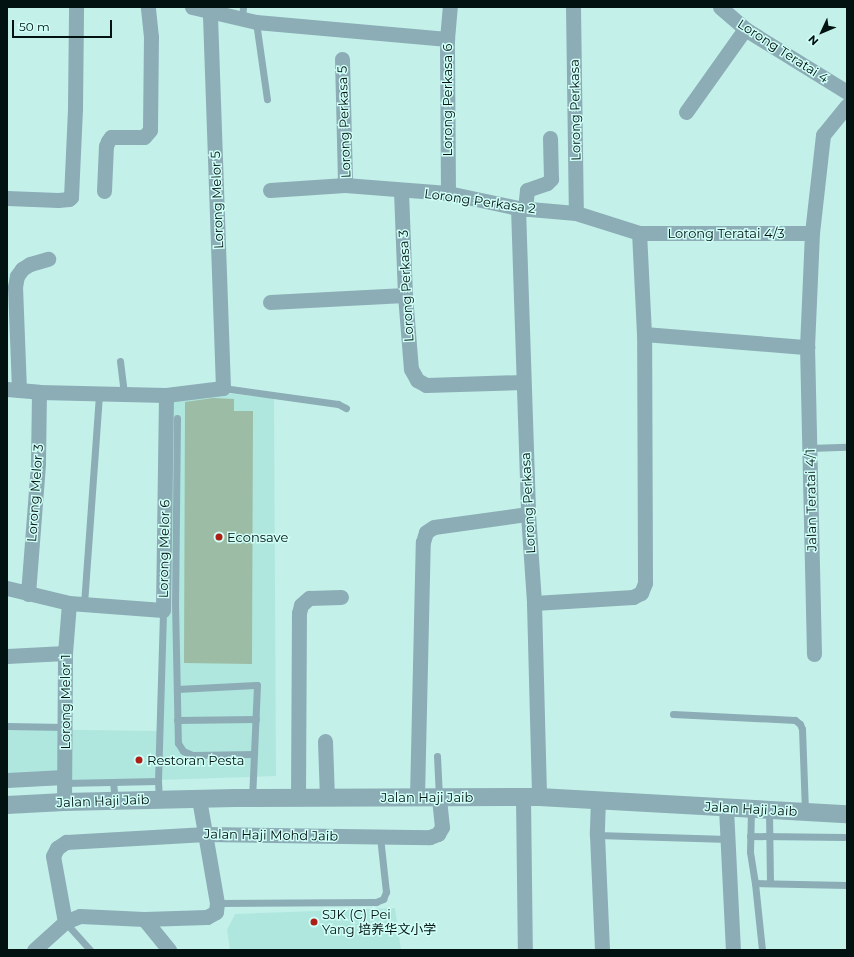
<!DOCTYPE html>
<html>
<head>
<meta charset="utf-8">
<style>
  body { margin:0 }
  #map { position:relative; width:854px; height:957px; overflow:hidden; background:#c3f1ea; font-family:Montserrat,"Noto Sans SC",sans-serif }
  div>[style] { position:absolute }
  .built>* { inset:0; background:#afe7de }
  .building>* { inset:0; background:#9cbca5 }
  .service>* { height:7px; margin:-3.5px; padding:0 3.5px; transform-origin:3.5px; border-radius:3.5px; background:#8cadb6 }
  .minor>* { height:15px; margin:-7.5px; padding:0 7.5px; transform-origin:7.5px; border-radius:7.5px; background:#8cadb6 }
  .tertiary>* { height:18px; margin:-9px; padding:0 9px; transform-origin:9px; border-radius:9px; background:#8cadb6 }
  .dots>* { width:11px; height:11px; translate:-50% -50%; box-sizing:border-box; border:2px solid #d0fff8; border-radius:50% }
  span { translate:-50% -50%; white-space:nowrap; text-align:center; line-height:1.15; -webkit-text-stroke:3px #d0fff8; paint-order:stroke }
  .street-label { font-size:13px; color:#021210 }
  .poi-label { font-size:13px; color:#021210 }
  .left { translate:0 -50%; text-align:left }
  .frame { position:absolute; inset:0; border:8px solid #021210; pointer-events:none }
  .north { position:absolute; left:802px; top:12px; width:40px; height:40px; -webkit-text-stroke:3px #d0fff8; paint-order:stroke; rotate:226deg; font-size:11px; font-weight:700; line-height:16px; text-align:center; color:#021210 }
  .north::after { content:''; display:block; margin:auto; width:14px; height:18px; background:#021210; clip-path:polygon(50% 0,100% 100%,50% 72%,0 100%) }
  .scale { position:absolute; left:12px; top:20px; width:100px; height:18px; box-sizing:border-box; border:2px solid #021210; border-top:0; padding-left:5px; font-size:12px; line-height:14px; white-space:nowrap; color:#021210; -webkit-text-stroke:3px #d0fff8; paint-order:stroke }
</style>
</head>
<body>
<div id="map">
  <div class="built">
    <i style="clip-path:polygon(224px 393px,274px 398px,276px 776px,7px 785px,7px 729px,163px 731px,171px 399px)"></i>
    <i style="clip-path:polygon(395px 908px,401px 950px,230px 950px,227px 930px,235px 914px)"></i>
  </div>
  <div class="building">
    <i style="clip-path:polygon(213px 398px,234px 399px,234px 411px,253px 411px,252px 664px,184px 663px,185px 402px)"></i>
  </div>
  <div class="service">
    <i style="left:242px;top:19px;width:12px;rotate:-85deg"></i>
    <i style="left:256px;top:22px;width:78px;rotate:81.9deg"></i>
    <i style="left:120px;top:361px;width:33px;rotate:83deg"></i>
    <i style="left:223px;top:388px;width:116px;rotate:7.9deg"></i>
    <i style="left:338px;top:404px;width:9px;rotate:27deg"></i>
    <i style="left:177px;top:418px;width:185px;rotate:90.6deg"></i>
    <i style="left:175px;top:603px;width:140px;rotate:88.8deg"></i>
    <i style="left:178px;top:743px;width:9px;rotate:58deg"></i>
    <i style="left:183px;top:751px;width:10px;rotate:24deg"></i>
    <i style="left:192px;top:755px;width:62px;rotate:-0.9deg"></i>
    <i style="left:809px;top:448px;width:38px;rotate:-2deg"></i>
    <i style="left:84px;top:604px;width:212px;rotate:-85.9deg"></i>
    <i style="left:177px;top:689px;width:80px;rotate:-2.9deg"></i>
    <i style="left:257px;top:685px;width:113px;rotate:92.5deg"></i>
    <i style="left:673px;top:714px;width:122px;rotate:2.8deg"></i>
    <i style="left:795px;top:720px;width:6px;rotate:39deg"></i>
    <i style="left:800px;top:724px;width:5px;rotate:68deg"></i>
    <i style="left:802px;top:729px;width:83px;rotate:87.9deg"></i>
    <i style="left:177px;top:720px;width:79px;rotate:-0.7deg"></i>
    <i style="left:7px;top:726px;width:58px;rotate:1deg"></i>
    <i style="left:437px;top:756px;width:41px;rotate:87.2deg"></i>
    <i style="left:158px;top:781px;width:171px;rotate:-88.3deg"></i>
    <i style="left:113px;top:782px;width:18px;rotate:84deg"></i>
    <i style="left:64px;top:783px;width:94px;rotate:-1.2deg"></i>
    <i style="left:158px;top:781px;width:18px;rotate:87deg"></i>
    <i style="left:751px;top:810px;width:42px;rotate:91.4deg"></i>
    <i style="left:750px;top:852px;width:31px;rotate:81deg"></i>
    <i style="left:769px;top:811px;width:72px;rotate:89.2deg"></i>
    <i style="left:597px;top:835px;width:131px;rotate:1.7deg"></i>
    <i style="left:750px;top:836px;width:94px;rotate:0.6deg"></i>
    <i style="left:217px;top:903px;width:159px;rotate:-0.4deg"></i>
    <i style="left:376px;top:902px;width:8px;rotate:-23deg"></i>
    <i style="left:383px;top:899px;width:8px;rotate:-67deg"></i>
    <i style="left:386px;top:892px;width:55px;rotate:-96.2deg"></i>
    <i style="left:65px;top:922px;width:38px;rotate:48deg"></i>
    <i style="left:762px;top:950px;width:67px;rotate:-96deg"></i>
    <i style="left:755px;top:883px;width:92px;rotate:1.2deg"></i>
  </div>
  <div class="minor">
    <i style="left:192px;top:7px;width:66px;rotate:13.2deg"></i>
    <i style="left:256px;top:22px;width:192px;rotate:5.1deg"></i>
    <i style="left:573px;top:7px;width:206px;rotate:89.2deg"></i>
    <i style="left:720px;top:7px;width:33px;rotate:41deg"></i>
    <i style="left:745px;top:29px;width:120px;rotate:31.7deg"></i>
    <i style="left:342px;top:59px;width:126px;rotate:88.6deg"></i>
    <i style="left:686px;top:112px;width:102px;rotate:-54.6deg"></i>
    <i style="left:270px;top:190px;width:75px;rotate:-3.8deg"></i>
    <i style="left:345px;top:185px;width:103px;rotate:4.4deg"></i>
    <i style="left:448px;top:193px;width:72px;rotate:12.1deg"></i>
    <i style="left:518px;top:208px;width:58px;rotate:4.9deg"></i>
    <i style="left:576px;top:213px;width:66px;rotate:17.6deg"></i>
    <i style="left:639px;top:233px;width:173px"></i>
    <i style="left:104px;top:191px;width:45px;rotate:-87.5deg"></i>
    <i style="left:106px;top:146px;width:5px;rotate:-68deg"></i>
    <i style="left:108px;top:141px;width:5px;rotate:-53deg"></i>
    <i style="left:111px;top:137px;width:33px"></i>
    <i style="left:144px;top:137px;width:9px;rotate:-49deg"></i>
    <i style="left:150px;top:130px;width:93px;rotate:-89.4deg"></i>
    <i style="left:151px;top:37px;width:30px;rotate:-96deg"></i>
    <i style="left:401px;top:191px;width:104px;rotate:87.8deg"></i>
    <i style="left:405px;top:295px;width:74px;rotate:85.4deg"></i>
    <i style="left:411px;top:369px;width:13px;rotate:61deg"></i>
    <i style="left:417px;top:380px;width:10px;rotate:29deg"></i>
    <i style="left:426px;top:385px;width:97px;rotate:-1.8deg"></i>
    <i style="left:448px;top:193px;width:154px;rotate:-90.4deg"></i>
    <i style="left:447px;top:39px;width:32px;rotate:-85deg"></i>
    <i style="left:7px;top:198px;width:51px;rotate:2.2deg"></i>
    <i style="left:58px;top:200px;width:11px;rotate:-5deg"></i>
    <i style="left:69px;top:199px;width:3px;rotate:-45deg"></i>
    <i style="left:71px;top:197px;width:89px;rotate:-87.4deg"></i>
    <i style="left:75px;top:108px;width:101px;rotate:-89.4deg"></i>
    <i style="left:518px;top:208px;width:306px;rotate:88.1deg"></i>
    <i style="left:528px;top:514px;width:89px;rotate:86.1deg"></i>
    <i style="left:534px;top:603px;width:194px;rotate:88.5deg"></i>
    <i style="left:525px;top:209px;width:19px;rotate:-84deg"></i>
    <i style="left:527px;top:190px;width:21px;rotate:-19deg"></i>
    <i style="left:547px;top:183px;width:6px;rotate:-45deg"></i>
    <i style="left:551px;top:179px;width:41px;rotate:-91.4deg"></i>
    <i style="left:270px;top:302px;width:135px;rotate:-3deg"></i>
    <i style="left:644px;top:334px;width:164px;rotate:4.6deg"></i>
    <i style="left:7px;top:389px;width:32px;rotate:5deg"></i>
    <i style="left:39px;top:392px;width:127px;rotate:1.4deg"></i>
    <i style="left:166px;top:395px;width:57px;rotate:-7deg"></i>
    <i style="left:223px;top:388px;width:376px;rotate:-92deg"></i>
    <i style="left:19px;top:390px;width:103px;rotate:-92.2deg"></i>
    <i style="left:15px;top:287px;width:11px;rotate:-80deg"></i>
    <i style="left:17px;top:276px;width:9px;rotate:-54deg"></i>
    <i style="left:22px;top:269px;width:9px;rotate:-32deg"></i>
    <i style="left:30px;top:264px;width:19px;rotate:-16deg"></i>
    <i style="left:7px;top:588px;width:64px;rotate:13.6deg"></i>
    <i style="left:69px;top:603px;width:94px;rotate:4.3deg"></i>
    <i style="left:163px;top:610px;width:215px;rotate:-89.2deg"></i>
    <i style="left:28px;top:594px;width:131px;rotate:-85.6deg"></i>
    <i style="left:38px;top:463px;width:71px;rotate:-89.2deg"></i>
    <i style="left:534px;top:603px;width:99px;rotate:-3.5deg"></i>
    <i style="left:633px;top:597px;width:9px;rotate:-27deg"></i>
    <i style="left:641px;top:593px;width:11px;rotate:-68deg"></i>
    <i style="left:645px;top:583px;width:249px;rotate:-90.2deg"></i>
    <i style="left:644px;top:334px;width:101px;rotate:-92.8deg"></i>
    <i style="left:814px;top:654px;width:307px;rotate:-91.3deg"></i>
    <i style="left:807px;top:347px;width:114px;rotate:-87.5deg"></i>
    <i style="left:812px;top:233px;width:99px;rotate:-83.6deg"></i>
    <i style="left:823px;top:135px;width:38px;rotate:-51deg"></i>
    <i style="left:7px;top:656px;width:58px;rotate:-3deg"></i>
    <i style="left:325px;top:741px;width:57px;rotate:88deg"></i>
    <i style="left:7px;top:780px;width:57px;rotate:-3deg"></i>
    <i style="left:417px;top:797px;width:255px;rotate:-88.7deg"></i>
    <i style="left:423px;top:542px;width:10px;rotate:-73deg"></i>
    <i style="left:426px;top:532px;width:9px;rotate:-32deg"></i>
    <i style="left:434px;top:527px;width:95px;rotate:-7.9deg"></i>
    <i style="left:523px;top:797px;width:153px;rotate:89.3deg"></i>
    <i style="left:298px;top:798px;width:185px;rotate:-89.7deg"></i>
    <i style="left:299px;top:613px;width:8px;rotate:-76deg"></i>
    <i style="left:301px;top:605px;width:11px;rotate:-41deg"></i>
    <i style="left:309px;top:598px;width:32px;rotate:-2deg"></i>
    <i style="left:598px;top:799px;width:36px;rotate:92deg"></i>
    <i style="left:597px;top:835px;width:115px;rotate:87.5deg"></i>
    <i style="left:64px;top:802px;width:149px;rotate:-89.6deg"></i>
    <i style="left:65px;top:653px;width:50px;rotate:-85.4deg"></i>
    <i style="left:726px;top:808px;width:142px;rotate:87.2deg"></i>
    <i style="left:144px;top:919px;width:40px;rotate:51deg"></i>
    <i style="left:65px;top:922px;width:67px;rotate:-100.3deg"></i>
    <i style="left:53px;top:856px;width:9px;rotate:-63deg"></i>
    <i style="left:57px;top:848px;width:11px;rotate:-34deg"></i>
    <i style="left:66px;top:842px;width:140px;rotate:-3.3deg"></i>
    <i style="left:206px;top:834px;width:224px;rotate:0.8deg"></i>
    <i style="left:430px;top:837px;width:9px;rotate:-21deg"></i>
    <i style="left:438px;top:834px;width:8px;rotate:-60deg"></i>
    <i style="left:442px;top:827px;width:30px;rotate:-96deg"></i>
    <i style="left:34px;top:950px;width:42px;rotate:-42.1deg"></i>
    <i style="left:65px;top:922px;width:16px;rotate:-22deg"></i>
    <i style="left:80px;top:916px;width:64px;rotate:2.7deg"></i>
    <i style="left:144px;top:919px;width:63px;rotate:-1.8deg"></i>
    <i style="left:207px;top:917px;width:10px;rotate:-29deg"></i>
    <i style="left:216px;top:912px;width:9px;rotate:-84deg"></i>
    <i style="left:217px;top:903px;width:106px;rotate:-99.8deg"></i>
  </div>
  <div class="tertiary">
    <i style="left:7px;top:805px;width:57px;rotate:-3deg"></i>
    <i style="left:64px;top:802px;width:171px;rotate:-1.3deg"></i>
    <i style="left:235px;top:798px;width:304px;rotate:-0.2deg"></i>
    <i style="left:539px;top:797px;width:308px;rotate:3.2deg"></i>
  </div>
  <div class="dots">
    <i style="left:219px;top:537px;background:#ae1d16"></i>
    <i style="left:139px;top:760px;background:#ae1d16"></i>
    <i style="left:314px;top:922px;background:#ae1d16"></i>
  </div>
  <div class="street-label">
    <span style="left:783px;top:51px;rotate:33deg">Lorong Teratai 4</span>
    <span style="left:447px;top:100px;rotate:-90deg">Lorong Perkasa 6</span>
    <span style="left:575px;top:110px;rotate:-91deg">Lorong Perkasa</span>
    <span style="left:344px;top:122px;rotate:-92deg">Lorong Perkasa 5</span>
    <span style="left:217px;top:200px;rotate:-92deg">Lorong Melor 5</span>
    <span style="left:480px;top:201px;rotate:8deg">Lorong Perkasa 2</span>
    <span style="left:726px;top:233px">Lorong Teratai 4/3</span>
    <span style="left:406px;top:286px;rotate:-93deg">Lorong Perkasa 3</span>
    <span style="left:35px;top:493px;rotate:-86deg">Lorong Melor 3</span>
    <span style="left:811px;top:500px;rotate:-91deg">Jalan Teratai 4/1</span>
    <span style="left:528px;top:503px;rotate:-93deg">Lorong Perkasa</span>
    <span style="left:164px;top:549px;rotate:-89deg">Lorong Melor 6</span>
    <span style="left:65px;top:702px;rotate:-90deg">Lorong Melor 1</span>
    <span style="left:427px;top:797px">Jalan Haji Jaib</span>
    <span style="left:103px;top:801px;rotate:-2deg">Jalan Haji Jaib</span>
    <span style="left:751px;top:809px;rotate:3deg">Jalan Haji Jaib</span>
    <span style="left:271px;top:835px;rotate:1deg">Jalan Haji Mohd Jaib</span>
  </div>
  <div class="poi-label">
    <span class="left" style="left:227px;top:537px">Econsave</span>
    <span class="left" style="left:147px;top:760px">Restoran Pesta</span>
    <span class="left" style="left:322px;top:922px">SJK (C) Pei<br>Yang 培养华文小学</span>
  </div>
  <div class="frame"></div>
  <div class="north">N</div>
  <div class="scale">50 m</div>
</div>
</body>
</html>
